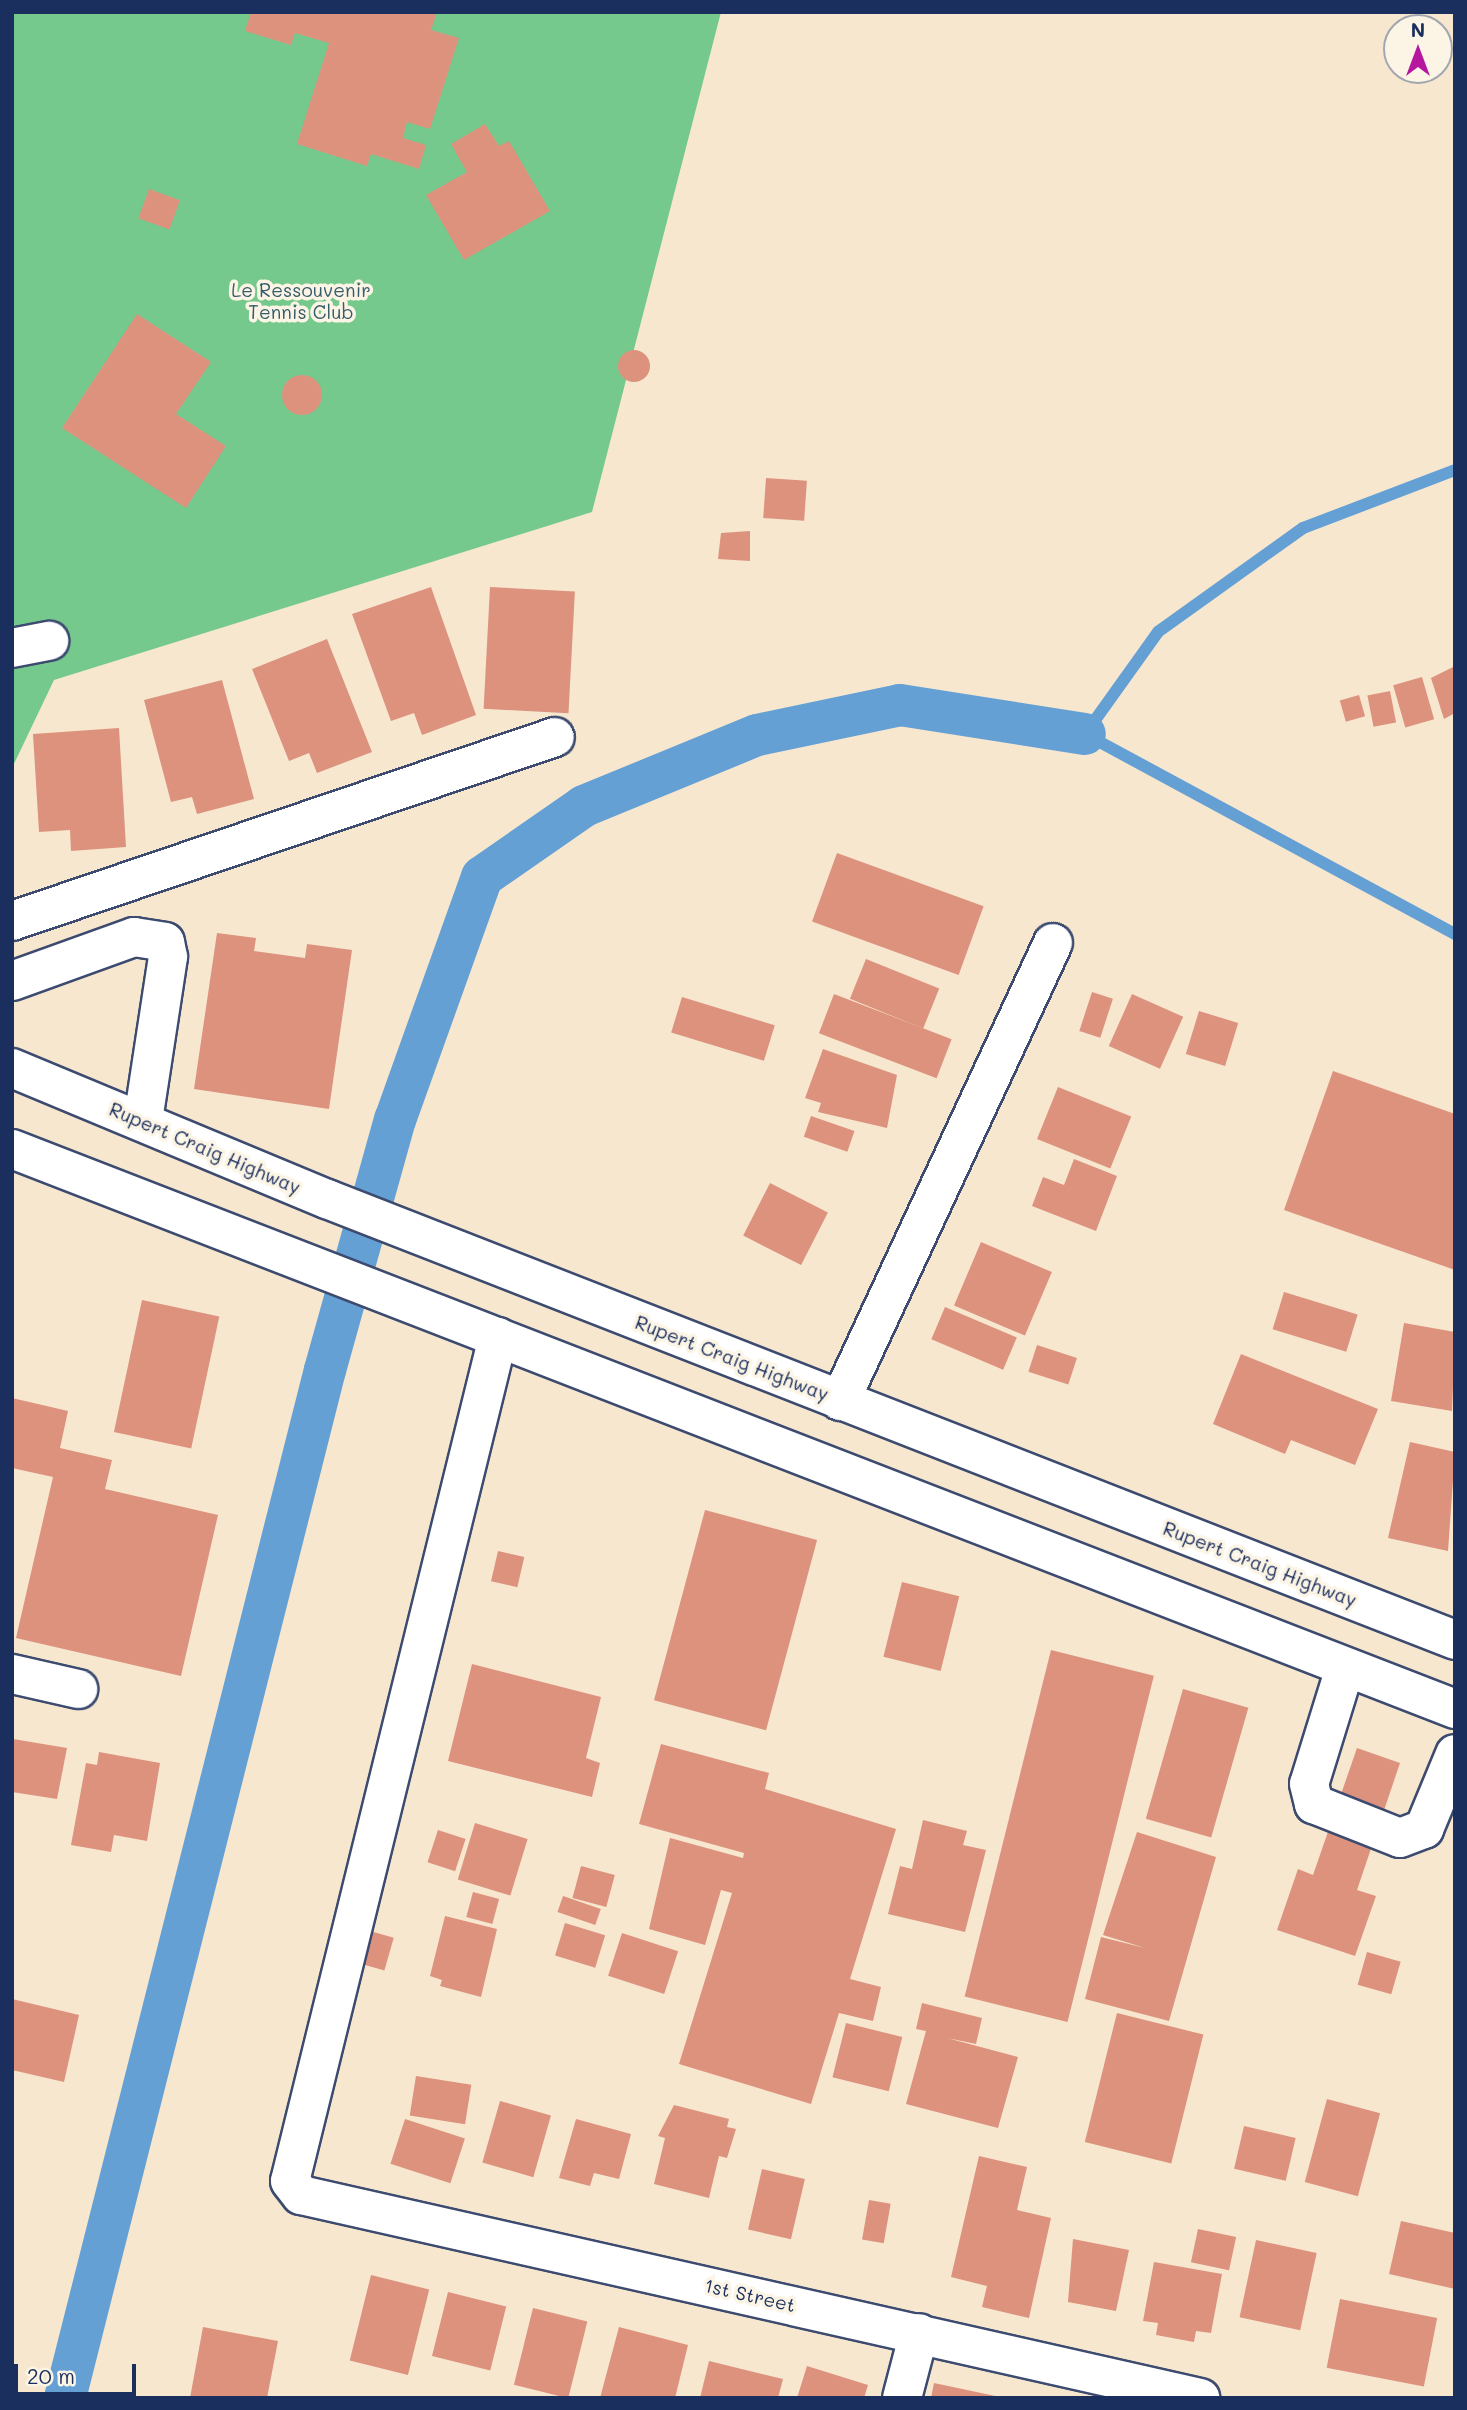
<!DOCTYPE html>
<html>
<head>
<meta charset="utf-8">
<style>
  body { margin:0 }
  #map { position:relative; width:1467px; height:2410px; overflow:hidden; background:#f7e7cf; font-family:Mali,sans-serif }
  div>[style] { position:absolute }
  .green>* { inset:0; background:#76c98d }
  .stream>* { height:12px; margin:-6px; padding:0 6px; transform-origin:6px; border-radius:6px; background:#65a0d5 }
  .canal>* { height:42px; margin:-21px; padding:0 21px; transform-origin:21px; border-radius:21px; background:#65a0d5 }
  .building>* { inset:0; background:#dd927e; transform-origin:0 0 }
  .round { border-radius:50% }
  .roads { filter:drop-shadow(2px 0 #3c4b6f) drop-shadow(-2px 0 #3c4b6f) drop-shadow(0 2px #3c4b6f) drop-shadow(0 -2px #3c4b6f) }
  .minor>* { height:38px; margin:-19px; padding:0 19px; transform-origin:19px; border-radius:19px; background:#fff }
  .major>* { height:38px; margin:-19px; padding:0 19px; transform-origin:19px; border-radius:19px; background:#fff }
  span { translate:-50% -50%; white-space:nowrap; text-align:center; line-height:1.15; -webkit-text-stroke:7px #fcf5e5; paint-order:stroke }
  .park-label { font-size:19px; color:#365d6c }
  .street-label { font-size:19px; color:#1b2f5e }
  .frame { position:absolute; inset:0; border:14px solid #1b2f5e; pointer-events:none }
  .north { position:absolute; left:1383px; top:14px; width:70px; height:70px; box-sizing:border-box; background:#fcf5e5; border:2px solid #a2a6af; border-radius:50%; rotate:0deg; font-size:19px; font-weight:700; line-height:28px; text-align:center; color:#1b2f5e }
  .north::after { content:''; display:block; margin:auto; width:24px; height:32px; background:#b5179e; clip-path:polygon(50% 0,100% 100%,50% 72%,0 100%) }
  .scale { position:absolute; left:14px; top:2364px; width:122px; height:32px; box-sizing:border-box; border:4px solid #1b2f5e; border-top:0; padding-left:9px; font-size:21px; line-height:24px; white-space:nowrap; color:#1b2f5e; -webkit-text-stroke:5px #fcf5e5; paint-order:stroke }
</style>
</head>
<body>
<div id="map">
  <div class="green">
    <i style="clip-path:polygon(12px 12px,721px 12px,592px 512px,54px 680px,12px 768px)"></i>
  </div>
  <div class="stream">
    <i style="left:1455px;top:470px;width:163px;rotate:159.1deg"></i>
    <i style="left:1303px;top:528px;width:178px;rotate:144.4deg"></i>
    <i style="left:1158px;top:632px;width:125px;rotate:125.6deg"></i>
    <i style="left:1085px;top:734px;width:421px;rotate:28.4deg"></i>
  </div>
  <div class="canal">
    <i style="left:65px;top:2398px;width:1060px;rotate:-75.81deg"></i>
    <i style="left:325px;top:1370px;width:260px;rotate:-74.4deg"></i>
    <i style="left:395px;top:1120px;width:258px;rotate:-70.3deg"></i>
    <i style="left:482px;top:877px;width:124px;rotate:-34.8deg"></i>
    <i style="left:584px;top:806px;width:187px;rotate:-22.3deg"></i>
    <i style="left:757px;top:735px;width:146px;rotate:-11.8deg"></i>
    <i style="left:900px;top:705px;width:187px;rotate:8.9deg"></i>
  </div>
  <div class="building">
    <i style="clip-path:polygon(251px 12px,437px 12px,431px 30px,459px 38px,430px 129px,407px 122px,403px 138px,426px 145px,419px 169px,371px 154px,367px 166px,297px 144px,329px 43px,295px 33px,291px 45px,245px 31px)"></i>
    <i style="clip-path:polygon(485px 124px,499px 146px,509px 141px,550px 211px,464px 260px,426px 195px,467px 172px,451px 144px)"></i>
    <i style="left:149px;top:189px;width:33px;height:31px;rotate:20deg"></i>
    <i style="clip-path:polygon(137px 314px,211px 362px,176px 414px,226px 446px,186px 508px,62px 428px)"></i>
    <i class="round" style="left:618px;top:350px;width:32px;height:32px"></i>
    <i class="round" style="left:282px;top:375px;width:40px;height:40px"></i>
    <i style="left:766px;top:478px;width:41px;height:40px;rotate:4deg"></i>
    <i style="clip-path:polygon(750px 531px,750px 561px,718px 559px,721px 533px)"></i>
    <i style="clip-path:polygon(431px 587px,476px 715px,422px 735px,414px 713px,391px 721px,352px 614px)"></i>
    <i style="left:490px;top:587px;width:85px;height:122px;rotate:3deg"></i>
    <i style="clip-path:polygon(327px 639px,372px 752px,317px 773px,309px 753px,289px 761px,252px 669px)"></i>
    <i style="clip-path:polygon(1455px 666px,1455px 713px,1444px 719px,1431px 678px)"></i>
    <i style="left:1422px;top:677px;width:44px;height:30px;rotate:74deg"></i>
    <i style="clip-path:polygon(222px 680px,254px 799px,197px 814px,192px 797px,171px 802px,144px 700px)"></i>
    <i style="left:1390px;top:691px;width:32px;height:23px;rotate:79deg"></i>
    <i style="left:1359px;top:695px;width:22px;height:20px;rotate:74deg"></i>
    <i style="clip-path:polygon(119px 728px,126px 847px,71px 851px,70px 830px,39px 832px,33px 734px)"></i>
    <i style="left:837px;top:853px;width:156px;height:73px;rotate:20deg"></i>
    <i style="clip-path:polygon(217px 933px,256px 938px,254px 951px,305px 958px,307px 944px,352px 950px,329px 1109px,194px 1089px)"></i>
    <i style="left:866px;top:959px;width:79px;height:43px;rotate:22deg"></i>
    <i style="left:1092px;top:992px;width:22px;height:41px;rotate:18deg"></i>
    <i style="left:834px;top:994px;width:126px;height:42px;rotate:21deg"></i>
    <i style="left:1132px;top:994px;width:56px;height:57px;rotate:24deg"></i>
    <i style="left:682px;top:997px;width:97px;height:37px;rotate:17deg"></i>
    <i style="left:1199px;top:1011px;width:41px;height:45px;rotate:17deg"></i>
    <i style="clip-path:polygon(823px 1049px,897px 1075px,887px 1128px,818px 1112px,821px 1103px,805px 1098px)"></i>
    <i style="clip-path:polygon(1333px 1071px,1455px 1114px,1455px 1270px,1284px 1210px)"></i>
    <i style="left:1058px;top:1087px;width:79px;height:56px;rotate:22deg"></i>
    <i style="left:811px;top:1116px;width:46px;height:22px;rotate:19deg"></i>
    <i style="clip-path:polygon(1074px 1159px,1117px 1176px,1096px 1231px,1032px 1206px,1043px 1177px,1064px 1185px)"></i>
    <i style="left:770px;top:1183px;width:65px;height:59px;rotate:27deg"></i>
    <i style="left:981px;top:1242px;width:77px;height:69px;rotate:23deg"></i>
    <i style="left:1284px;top:1292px;width:77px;height:39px;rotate:17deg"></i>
    <i style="left:142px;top:1300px;width:79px;height:135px;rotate:12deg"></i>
    <i style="left:945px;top:1307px;width:78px;height:35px;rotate:23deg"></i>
    <i style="clip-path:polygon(1404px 1323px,1455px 1332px,1452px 1411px,1391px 1401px)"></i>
    <i style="left:1037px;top:1345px;width:42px;height:28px;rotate:18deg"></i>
    <i style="clip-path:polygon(1241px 1354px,1378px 1409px,1355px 1465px,1291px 1440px,1285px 1454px,1213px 1424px)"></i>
    <i style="clip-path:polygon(12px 1398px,68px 1411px,60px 1448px,112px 1460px,105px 1489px,218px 1515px,181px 1676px,16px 1638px,53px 1477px,12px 1468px)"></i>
    <i style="clip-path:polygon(1410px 1442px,1455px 1452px,1448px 1551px,1388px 1538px)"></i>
    <i style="left:705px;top:1510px;width:116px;height:197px;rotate:15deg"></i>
    <i style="left:498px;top:1551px;width:27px;height:31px;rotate:13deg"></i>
    <i style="left:902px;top:1582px;width:59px;height:77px;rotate:14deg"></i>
    <i style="left:1051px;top:1650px;width:106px;height:357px;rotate:14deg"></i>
    <i style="clip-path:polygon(472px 1664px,601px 1697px,586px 1758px,600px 1763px,592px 1797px,448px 1761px)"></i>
    <i style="left:1183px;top:1689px;width:68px;height:135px;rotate:16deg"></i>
    <i style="clip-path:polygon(13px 1739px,67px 1748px,57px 1799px,12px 1792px)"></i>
    <i style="clip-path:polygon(661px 1744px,769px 1773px,765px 1789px,896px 1829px,850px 1979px,881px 1987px,873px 2021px,839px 2013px,811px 2104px,679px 2064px,732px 1893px,721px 1890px,705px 1945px,649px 1929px,670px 1838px,743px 1858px,744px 1853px,639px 1824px)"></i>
    <i style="clip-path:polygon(1357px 1748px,1400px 1763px,1357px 1890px,1376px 1896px,1355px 1956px,1277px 1930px,1298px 1869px,1313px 1875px)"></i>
    <i style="clip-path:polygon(99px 1752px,160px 1763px,147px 1841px,114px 1835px,111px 1852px,71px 1845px,86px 1763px,97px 1765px)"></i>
    <i style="clip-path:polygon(923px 1820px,967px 1831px,963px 1845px,986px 1850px,965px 1932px,888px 1914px,900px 1866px,912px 1869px)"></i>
    <i style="left:475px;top:1823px;width:55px;height:59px;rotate:17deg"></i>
    <i style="left:438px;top:1830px;width:29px;height:34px;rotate:18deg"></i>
    <i style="clip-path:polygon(1137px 1832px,1216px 1857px,1169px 2021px,1085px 1999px,1101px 1937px,1145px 1948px,1103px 1935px)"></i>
    <i style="left:581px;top:1866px;width:35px;height:33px;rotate:15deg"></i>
    <i style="left:473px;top:1892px;width:27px;height:26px;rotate:15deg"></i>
    <i style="left:563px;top:1896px;width:40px;height:17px;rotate:19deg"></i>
    <i style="clip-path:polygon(445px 1916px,497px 1929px,481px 1997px,440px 1986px,442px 1980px,430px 1976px)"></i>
    <i style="left:565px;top:1923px;width:42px;height:34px;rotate:17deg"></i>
    <i style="left:363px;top:1929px;width:32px;height:34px;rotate:16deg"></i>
    <i style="left:622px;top:1933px;width:59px;height:45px;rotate:18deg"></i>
    <i style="left:1367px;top:1952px;width:35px;height:34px;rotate:16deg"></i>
    <i style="clip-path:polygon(12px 1999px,79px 2015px,64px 2082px,12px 2070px)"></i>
    <i style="clip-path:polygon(922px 2003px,982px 2018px,976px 2044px,947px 2038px,1018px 2057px,998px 2128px,906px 2104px,926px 2031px,916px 2029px)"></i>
    <i style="left:1117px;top:2013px;width:89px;height:133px;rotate:14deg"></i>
    <i style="left:846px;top:2023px;width:58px;height:56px;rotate:14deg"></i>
    <i style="left:416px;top:2076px;width:56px;height:40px;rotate:9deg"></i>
    <i style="left:1327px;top:2099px;width:55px;height:86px;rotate:15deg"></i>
    <i style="left:500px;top:2101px;width:53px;height:64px;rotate:16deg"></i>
    <i style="clip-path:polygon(674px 2105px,729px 2119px,727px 2127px,736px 2129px,727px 2158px,719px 2156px,709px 2198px,654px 2184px,665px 2138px,658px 2136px)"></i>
    <i style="left:405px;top:2119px;width:63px;height:47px;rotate:18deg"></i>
    <i style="clip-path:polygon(576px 2119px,631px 2134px,619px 2179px,594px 2173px,590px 2186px,559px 2178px)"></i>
    <i style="left:1244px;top:2126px;width:53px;height:44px;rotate:13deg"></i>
    <i style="clip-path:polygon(979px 2156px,1027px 2167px,1017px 2210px,1051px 2218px,1029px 2318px,982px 2307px,987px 2286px,951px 2277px)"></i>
    <i style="left:762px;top:2169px;width:44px;height:62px;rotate:13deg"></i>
    <i style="left:869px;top:2200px;width:22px;height:40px;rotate:10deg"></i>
    <i style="clip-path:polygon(1401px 2221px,1455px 2233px,1455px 2289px,1389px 2274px)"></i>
    <i style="left:1198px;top:2229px;width:39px;height:34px;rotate:12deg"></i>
    <i style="clip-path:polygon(1073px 2239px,1129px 2250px,1116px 2311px,1068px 2302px)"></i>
    <i style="left:1256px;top:2240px;width:62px;height:79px;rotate:12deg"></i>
    <i style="clip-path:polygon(1154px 2262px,1222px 2274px,1211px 2333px,1196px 2331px,1194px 2342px,1156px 2335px,1158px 2323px,1143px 2321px)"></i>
    <i style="left:371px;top:2275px;width:60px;height:88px;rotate:14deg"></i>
    <i style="left:448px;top:2292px;width:60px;height:66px;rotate:14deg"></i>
    <i style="left:1340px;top:2299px;width:99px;height:70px;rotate:11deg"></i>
    <i style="left:533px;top:2308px;width:56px;height:79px;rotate:14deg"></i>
    <i style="clip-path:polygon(203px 2327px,278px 2341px,267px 2398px,190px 2398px)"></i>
    <i style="clip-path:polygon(619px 2327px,688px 2345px,675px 2398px,600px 2398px)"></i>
    <i style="clip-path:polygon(709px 2361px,783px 2379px,778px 2398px,700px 2398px)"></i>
    <i style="clip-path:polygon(807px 2366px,868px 2385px,864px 2398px,797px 2398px)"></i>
    <i style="clip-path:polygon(934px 2383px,1000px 2397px,1000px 2398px,931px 2398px)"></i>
  </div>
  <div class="roads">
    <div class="minor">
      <i style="left:12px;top:648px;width:38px;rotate:-11deg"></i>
      <i style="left:12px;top:921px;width:573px;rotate:-18.72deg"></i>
      <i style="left:12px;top:981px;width:130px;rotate:-19.8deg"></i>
      <i style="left:134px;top:937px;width:31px;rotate:9deg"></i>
      <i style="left:165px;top:942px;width:15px;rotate:79deg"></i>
      <i style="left:168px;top:957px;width:165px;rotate:98.7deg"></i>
      <i style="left:498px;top:1337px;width:869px;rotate:103.84deg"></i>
      <i style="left:290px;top:2181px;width:18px;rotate:52deg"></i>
      <i style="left:301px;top:2195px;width:922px;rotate:12.72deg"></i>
      <i style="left:840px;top:1401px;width:505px;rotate:-65.06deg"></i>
      <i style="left:1345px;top:1668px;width:121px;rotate:107.2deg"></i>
      <i style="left:1309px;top:1784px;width:21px;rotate:76deg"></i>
      <i style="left:1314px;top:1804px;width:92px;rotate:21.6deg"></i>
      <i style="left:1400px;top:1838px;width:26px;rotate:-21deg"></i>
      <i style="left:1424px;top:1829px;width:81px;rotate:-67.5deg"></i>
      <i style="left:12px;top:1674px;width:68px;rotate:12.8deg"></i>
      <i style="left:902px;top:2398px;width:67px;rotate:-75.3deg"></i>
    </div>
    <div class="major">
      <i style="left:12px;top:1068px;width:341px;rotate:22.6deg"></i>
      <i style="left:327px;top:1199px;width:1211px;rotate:21.35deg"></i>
      <i style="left:12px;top:1149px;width:1548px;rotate:21.21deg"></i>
    </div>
  </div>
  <div class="park-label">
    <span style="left:301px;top:301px">Le Ressouvenir<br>Tennis Club</span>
  </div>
  <div class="street-label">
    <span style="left:205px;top:1148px;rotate:23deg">Rupert Craig Highway</span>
    <span style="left:732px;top:1358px;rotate:21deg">Rupert Craig Highway</span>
    <span style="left:1260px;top:1564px;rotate:21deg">Rupert Craig Highway</span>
    <span style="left:750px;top:2295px;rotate:13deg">1st Street</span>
  </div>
  <div class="frame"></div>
  <div class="north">N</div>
  <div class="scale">20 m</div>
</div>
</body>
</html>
